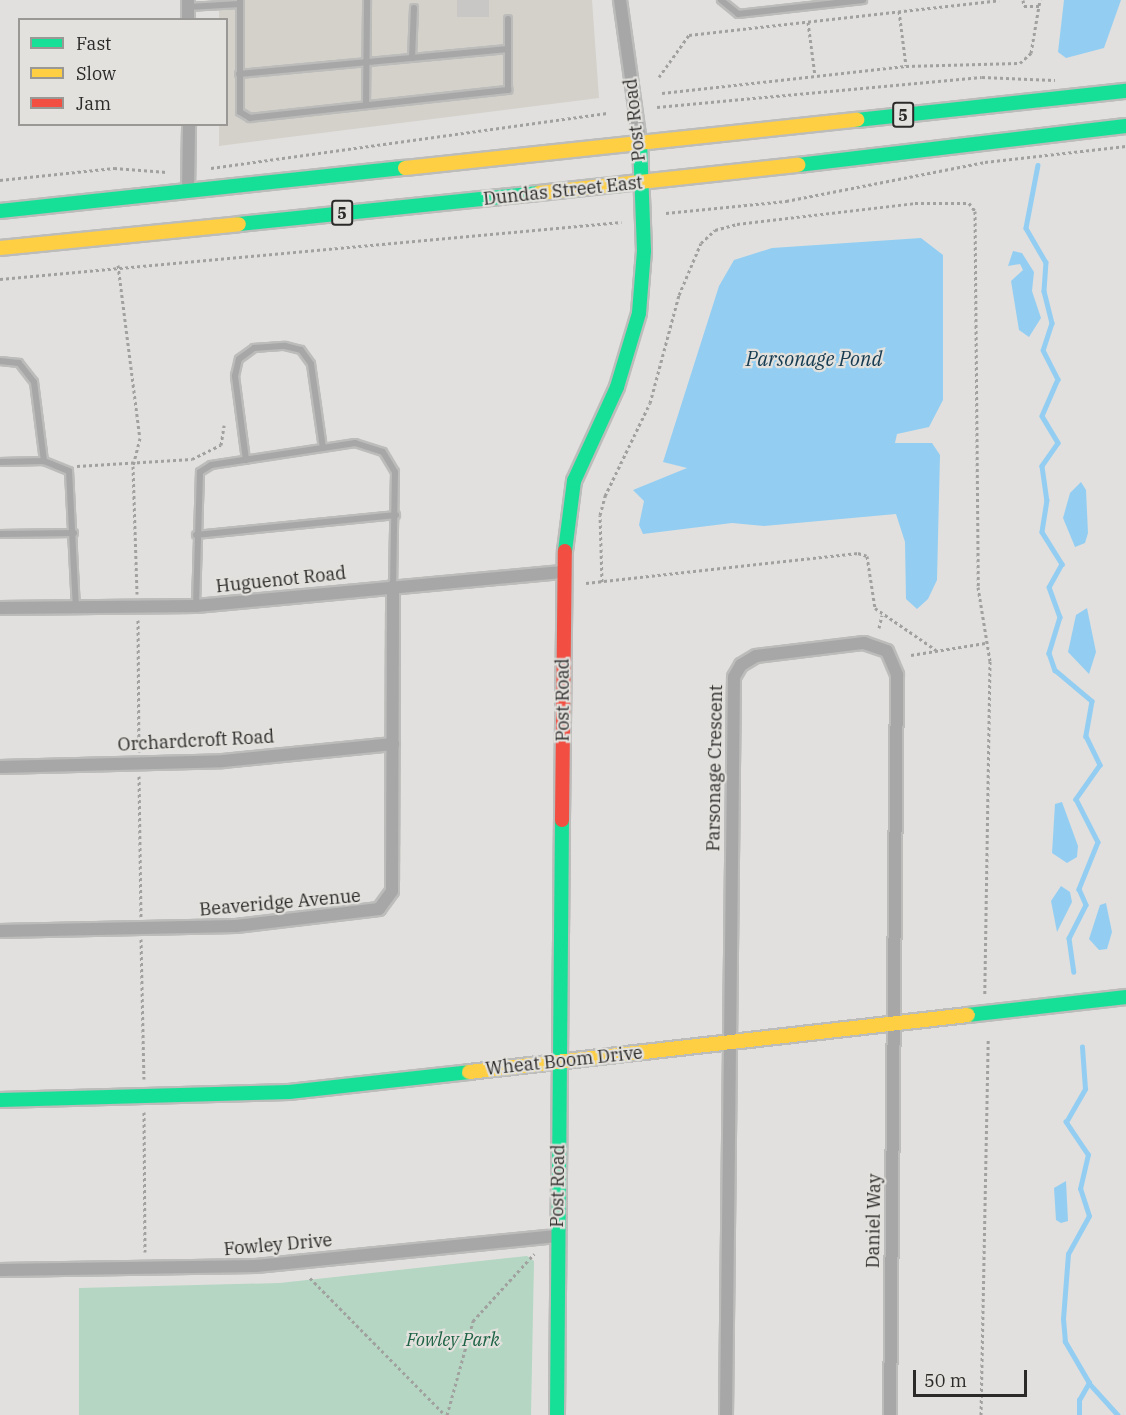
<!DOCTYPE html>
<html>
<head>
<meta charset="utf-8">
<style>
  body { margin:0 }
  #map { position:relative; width:1126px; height:1415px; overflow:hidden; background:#e1e0de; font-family:"IBM Plex Serif",serif }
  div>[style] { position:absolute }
  .built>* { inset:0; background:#d4d1cb }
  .green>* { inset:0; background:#b4d6c2 }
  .water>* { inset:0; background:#93cef2 }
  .stream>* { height:4.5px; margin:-2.25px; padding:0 2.25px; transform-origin:2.25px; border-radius:2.25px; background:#93cef2 }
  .building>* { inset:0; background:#c8c7c6; transform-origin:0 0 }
  .path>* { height:3px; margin-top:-1.5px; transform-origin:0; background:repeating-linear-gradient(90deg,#a1a1a0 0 3px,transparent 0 6px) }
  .roads { filter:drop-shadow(2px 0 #bcbcbb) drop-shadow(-2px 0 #bcbcbb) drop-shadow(0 2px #bcbcbb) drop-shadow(0 -2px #bcbcbb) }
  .lane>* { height:6px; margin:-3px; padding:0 3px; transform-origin:3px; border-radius:3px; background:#a7a7a7 }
  .street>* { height:12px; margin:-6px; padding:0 6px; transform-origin:6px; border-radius:6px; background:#a7a7a7 }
  .fast>* { height:14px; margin:-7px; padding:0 7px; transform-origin:7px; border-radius:7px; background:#16e098 }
  .slow>* { height:14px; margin:-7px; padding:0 7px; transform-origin:7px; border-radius:7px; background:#ffcf43 }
  .jam>* { height:14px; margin:-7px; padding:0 7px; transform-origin:7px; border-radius:7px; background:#f24e42 }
  span { translate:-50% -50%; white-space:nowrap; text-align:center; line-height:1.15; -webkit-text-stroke:4.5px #e2e1dd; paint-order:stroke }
  .shield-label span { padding:2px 4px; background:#e2e1dd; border:2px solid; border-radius:4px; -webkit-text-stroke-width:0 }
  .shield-label { font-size:16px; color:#2b2a29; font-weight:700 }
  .street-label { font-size:18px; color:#2b2a29 }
  .park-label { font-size:18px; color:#1d6243; font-style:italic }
  .water-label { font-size:20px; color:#163b51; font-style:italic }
  .legend { position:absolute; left:18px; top:18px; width:210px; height:108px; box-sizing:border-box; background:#e2e1dd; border:2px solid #999895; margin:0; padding:8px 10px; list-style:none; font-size:18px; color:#2b2a29 }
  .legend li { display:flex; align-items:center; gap:12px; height:30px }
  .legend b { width:30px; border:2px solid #999895 }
  .scale { position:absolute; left:913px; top:1370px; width:114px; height:27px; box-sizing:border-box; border:3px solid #2b2a29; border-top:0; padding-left:8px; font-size:18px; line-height:21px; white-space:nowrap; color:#2b2a29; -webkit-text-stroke:4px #e2e1dd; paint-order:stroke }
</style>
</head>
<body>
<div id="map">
  <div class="built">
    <i style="clip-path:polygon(219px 0,592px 0,599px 98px,219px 146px,219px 125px,226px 124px,226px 20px,219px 19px)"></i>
  </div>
  <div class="green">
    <i style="clip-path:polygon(527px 1256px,534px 1261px,531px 1415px,79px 1415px,79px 1288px,280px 1283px)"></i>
  </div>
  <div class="water">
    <i style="clip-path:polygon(1064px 0,1121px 0,1104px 48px,1066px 58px,1058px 52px)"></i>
    <i style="clip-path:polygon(921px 238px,943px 255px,943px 400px,929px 427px,897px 434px,895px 443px,932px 443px,940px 455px,937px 580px,928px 599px,917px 609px,906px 599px,905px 542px,896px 514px,764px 526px,732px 523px,643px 534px,639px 525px,644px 501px,633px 490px,687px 468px,663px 462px,719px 286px,734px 260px,772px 248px)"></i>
    <i style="clip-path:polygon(1013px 251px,1022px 253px,1034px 272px,1032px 291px,1041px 318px,1029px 337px,1019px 330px,1011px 281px,1023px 270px,1020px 264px,1008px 266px)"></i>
    <i style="clip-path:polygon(1081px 482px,1086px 490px,1088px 533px,1085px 543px,1075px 547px,1063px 518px,1070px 493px)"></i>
    <i style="clip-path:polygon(1087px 608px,1096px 652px,1089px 674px,1068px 652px,1076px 615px)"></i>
    <i style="clip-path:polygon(1062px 802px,1078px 846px,1077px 857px,1067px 863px,1052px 853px,1055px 804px)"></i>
    <i style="clip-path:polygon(1061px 886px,1070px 892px,1072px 902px,1057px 932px,1051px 901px)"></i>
    <i style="clip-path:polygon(1106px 903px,1112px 932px,1107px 949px,1099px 950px,1089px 939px,1100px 905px)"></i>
    <i style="clip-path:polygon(1066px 1181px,1068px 1221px,1061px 1223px,1056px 1220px,1054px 1188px)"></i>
  </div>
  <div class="stream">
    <i style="left:1038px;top:165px;width:64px;rotate:100.8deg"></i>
    <i style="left:1026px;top:228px;width:39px;rotate:60deg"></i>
    <i style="left:1046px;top:262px;width:29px;rotate:94deg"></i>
    <i style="left:1044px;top:291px;width:33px;rotate:76deg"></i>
    <i style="left:1052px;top:323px;width:28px;rotate:108deg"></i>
    <i style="left:1043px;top:350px;width:33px;rotate:63deg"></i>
    <i style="left:1058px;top:379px;width:40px;rotate:113.4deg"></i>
    <i style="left:1042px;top:416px;width:31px;rotate:59deg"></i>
    <i style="left:1058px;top:443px;width:28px;rotate:125deg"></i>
    <i style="left:1042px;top:466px;width:34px;rotate:82deg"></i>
    <i style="left:1047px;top:500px;width:32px;rotate:99deg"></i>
    <i style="left:1042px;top:532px;width:38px;rotate:58deg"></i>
    <i style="left:1062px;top:564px;width:26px;rotate:119deg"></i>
    <i style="left:1049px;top:587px;width:32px;rotate:70deg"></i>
    <i style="left:1060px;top:617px;width:38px;rotate:107deg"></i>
    <i style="left:1049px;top:653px;width:18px;rotate:71deg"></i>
    <i style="left:1055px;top:670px;width:48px;rotate:40deg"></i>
    <i style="left:1092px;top:701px;width:36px;rotate:100deg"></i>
    <i style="left:1086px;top:736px;width:32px;rotate:64deg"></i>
    <i style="left:1100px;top:765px;width:42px;rotate:125.2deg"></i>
    <i style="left:1076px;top:799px;width:48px;rotate:62.9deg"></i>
    <i style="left:1098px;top:842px;width:51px;rotate:112deg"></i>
    <i style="left:1079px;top:889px;width:17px;rotate:66deg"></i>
    <i style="left:1086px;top:905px;width:37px;rotate:117deg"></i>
    <i style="left:1069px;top:938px;width:34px;rotate:82deg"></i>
    <i style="left:1089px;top:1383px;width:43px;rotate:47.8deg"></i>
    <i style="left:1079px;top:1415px;width:15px;rotate:-90deg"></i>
    <i style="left:1079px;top:1400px;width:20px;rotate:-60deg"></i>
    <i style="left:1089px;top:1383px;width:48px;rotate:-120.3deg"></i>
    <i style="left:1065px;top:1342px;width:23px;rotate:-95deg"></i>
    <i style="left:1063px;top:1319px;width:65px;rotate:-85.6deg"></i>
    <i style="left:1068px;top:1254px;width:43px;rotate:-61.1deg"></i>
    <i style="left:1089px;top:1216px;width:28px;rotate:-108deg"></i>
    <i style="left:1080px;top:1189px;width:35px;rotate:-77deg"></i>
    <i style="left:1088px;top:1155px;width:40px;rotate:-124deg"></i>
    <i style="left:1066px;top:1122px;width:38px;rotate:-60deg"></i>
    <i style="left:1085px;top:1089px;width:42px;rotate:-94.1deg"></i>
  </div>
  <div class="building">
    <i style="left:457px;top:0;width:32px;height:17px"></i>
  </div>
  <div class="path">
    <i style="left:1023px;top:0;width:6px;rotate:81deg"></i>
    <i style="left:1024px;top:6px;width:16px"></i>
    <i style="left:899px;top:11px;width:55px;rotate:82.7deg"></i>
    <i style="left:808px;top:22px;width:54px;rotate:82.6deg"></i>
    <i style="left:659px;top:77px;width:52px;rotate:-54.5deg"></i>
    <i style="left:689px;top:35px;width:312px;rotate:-6.4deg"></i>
    <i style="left:662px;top:93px;width:245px;rotate:-6.3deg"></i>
    <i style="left:906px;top:66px;width:114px;rotate:-1.5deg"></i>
    <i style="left:1020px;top:63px;width:15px;rotate:-42deg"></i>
    <i style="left:1031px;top:53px;width:54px;rotate:-80.4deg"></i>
    <i style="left:657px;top:107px;width:326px;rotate:-5.3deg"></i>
    <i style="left:982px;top:77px;width:73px;rotate:2.4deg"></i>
    <i style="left:211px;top:168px;width:400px;rotate:-7.9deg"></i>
    <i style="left:0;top:180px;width:115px;rotate:-6deg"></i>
    <i style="left:114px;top:168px;width:53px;rotate:4.3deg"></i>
    <i style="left:666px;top:213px;width:121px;rotate:-5.7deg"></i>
    <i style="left:786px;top:201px;width:203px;rotate:-11.1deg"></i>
    <i style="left:985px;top:162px;width:142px;rotate:-6.5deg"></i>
    <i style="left:118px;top:265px;width:174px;rotate:82.8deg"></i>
    <i style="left:140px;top:438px;width:29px;rotate:104deg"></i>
    <i style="left:133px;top:466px;width:128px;rotate:88.2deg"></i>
    <i style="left:0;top:279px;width:624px;rotate:-5.24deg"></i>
    <i style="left:77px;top:466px;width:115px;rotate:-3.5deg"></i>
    <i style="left:192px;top:459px;width:32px;rotate:-26deg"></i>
    <i style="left:221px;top:445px;width:20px;rotate:-81deg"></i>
    <i style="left:602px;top:582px;width:67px;rotate:-91.7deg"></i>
    <i style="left:600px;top:515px;width:20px;rotate:-75deg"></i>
    <i style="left:605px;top:496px;width:103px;rotate:-64.2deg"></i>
    <i style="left:650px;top:403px;width:112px;rotate:-75deg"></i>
    <i style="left:679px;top:295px;width:56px;rotate:-67.1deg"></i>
    <i style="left:701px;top:243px;width:19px;rotate:-43deg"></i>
    <i style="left:715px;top:230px;width:23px;rotate:-15deg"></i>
    <i style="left:737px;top:224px;width:179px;rotate:-6.7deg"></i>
    <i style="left:915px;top:203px;width:54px"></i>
    <i style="left:969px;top:203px;width:10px;rotate:53deg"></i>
    <i style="left:975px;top:211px;width:376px;rotate:89.5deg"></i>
    <i style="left:978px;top:587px;width:75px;rotate:80.8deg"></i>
    <i style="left:990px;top:661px;width:333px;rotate:90.9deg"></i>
    <i style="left:586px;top:583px;width:274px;rotate:-6.3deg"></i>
    <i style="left:858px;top:553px;width:9px;rotate:18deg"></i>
    <i style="left:867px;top:556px;width:53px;rotate:81.3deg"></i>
    <i style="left:875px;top:608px;width:74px;rotate:34.5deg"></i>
    <i style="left:138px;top:620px;width:132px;rotate:89.6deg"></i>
    <i style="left:879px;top:628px;width:13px;rotate:-77deg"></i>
    <i style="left:911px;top:655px;width:75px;rotate:-9.2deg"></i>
    <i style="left:139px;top:776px;width:141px;rotate:89.2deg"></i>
    <i style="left:141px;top:939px;width:140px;rotate:88.8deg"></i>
    <i style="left:144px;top:1112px;width:140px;rotate:89.6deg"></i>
    <i style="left:310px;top:1278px;width:192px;rotate:45.4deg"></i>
    <i style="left:447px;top:1415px;width:98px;rotate:-74.5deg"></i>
    <i style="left:473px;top:1321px;width:91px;rotate:-47.7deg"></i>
    <i style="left:981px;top:1415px;width:376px;rotate:-88.9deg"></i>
  </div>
  <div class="roads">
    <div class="lane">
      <i style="left:240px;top:0;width:112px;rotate:90deg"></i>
      <i style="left:240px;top:112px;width:12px;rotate:31deg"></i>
      <i style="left:250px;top:118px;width:260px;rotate:-6.2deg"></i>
      <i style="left:508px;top:90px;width:71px;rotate:-90deg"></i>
      <i style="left:721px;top:0;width:22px;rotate:39deg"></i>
      <i style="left:738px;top:14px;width:126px;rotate:-6.4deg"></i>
      <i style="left:188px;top:7px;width:52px;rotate:-3.3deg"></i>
      <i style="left:412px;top:58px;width:50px;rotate:-87.7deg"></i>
      <i style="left:239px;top:74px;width:270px;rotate:-5.3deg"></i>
      <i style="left:366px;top:104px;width:104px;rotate:-89.4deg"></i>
      <i style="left:0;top:361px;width:19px;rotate:6deg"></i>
      <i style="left:19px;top:363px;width:24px;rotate:52deg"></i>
      <i style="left:34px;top:382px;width:80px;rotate:82.8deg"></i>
      <i style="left:246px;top:460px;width:85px;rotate:-97.5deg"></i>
      <i style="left:235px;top:376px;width:17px;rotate:-77deg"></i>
      <i style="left:239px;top:359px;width:19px;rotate:-36deg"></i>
      <i style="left:254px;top:348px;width:31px;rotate:-4deg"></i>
      <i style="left:285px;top:346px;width:16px;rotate:14deg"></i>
      <i style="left:301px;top:350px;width:17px;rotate:54deg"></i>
      <i style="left:311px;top:364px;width:85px;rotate:81.9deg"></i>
      <i style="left:0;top:462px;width:44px;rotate:-1.3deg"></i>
      <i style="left:44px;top:461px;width:27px;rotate:22deg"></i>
      <i style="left:69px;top:471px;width:136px;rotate:87.1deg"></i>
      <i style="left:0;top:534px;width:74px;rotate:-0.8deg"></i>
      <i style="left:196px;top:535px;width:201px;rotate:-5.7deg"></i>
      <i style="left:196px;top:606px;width:134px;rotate:-88.3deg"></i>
      <i style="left:200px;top:472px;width:13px;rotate:-32deg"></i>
      <i style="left:211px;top:465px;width:146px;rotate:-8.7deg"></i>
      <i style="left:355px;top:443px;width:29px;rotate:18deg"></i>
      <i style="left:383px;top:452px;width:23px;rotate:59deg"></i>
      <i style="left:395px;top:472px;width:114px;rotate:91deg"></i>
    </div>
    <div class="street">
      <i style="left:620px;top:0;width:144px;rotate:82deg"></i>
      <i style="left:188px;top:20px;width:20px;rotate:-90deg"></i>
      <i style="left:188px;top:191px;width:67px;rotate:-89.1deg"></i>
      <i style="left:0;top:608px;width:196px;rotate:-0.6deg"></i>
      <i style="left:196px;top:606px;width:370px;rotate:-5.3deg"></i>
      <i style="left:0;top:767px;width:223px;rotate:-1.5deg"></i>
      <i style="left:223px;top:761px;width:171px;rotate:-5.7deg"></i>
      <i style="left:0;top:931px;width:236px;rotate:-1.2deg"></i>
      <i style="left:236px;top:926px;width:144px;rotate:-6.8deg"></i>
      <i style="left:379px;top:909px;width:22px;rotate:-54deg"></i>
      <i style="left:392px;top:891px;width:305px;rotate:-89.8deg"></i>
      <i style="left:0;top:1270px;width:256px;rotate:-0.9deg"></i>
      <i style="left:256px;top:1266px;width:302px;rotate:-5.7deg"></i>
      <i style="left:726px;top:1415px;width:738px;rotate:-89.38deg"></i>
      <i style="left:734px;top:677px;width:14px;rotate:-60deg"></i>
      <i style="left:741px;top:665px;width:17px;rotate:-31deg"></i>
      <i style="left:756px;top:656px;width:109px;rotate:-6.9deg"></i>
      <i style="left:864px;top:643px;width:24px;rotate:19deg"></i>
      <i style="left:887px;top:651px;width:26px;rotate:67deg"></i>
      <i style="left:897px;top:675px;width:740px;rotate:90.54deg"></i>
    </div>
    <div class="fast">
      <i style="left:857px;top:120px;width:271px;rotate:-6.2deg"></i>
      <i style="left:798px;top:165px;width:330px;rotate:-6.8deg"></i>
      <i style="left:0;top:211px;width:407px;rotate:-6.1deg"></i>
      <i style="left:239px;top:224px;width:302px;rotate:-5.9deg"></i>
      <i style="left:565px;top:551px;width:71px;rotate:-82.7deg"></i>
      <i style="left:574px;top:481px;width:103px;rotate:-65.4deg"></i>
      <i style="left:617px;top:387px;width:77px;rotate:-73.4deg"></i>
      <i style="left:639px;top:313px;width:62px;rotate:-85.4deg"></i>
      <i style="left:644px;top:251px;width:108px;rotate:-92.1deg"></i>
      <i style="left:968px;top:1015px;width:159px;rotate:-6.5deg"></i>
      <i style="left:0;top:1100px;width:289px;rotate:-1.6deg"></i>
      <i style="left:289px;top:1092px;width:181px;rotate:-6.3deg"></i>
      <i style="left:557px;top:1415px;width:595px;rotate:-89.52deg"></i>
    </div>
    <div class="slow">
      <i style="left:405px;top:168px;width:455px;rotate:-6.1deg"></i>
      <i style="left:539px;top:193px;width:261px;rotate:-6.2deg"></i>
      <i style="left:0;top:248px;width:240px;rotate:-5.7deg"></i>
      <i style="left:469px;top:1072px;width:502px;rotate:-6.52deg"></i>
    </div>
    <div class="jam">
      <i style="left:562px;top:820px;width:269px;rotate:-89.4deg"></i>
    </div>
  </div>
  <div class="shield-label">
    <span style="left:903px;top:115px">5</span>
    <span style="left:342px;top:213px">5</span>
  </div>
  <div class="street-label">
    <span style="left:635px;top:120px;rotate:-96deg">Post Road</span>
    <span style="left:563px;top:191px;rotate:-6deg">Dundas Street East</span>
    <span style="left:281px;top:580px;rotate:-6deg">Huguenot Road</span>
    <span style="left:563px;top:700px;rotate:-90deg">Post Road</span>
    <span style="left:196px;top:741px;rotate:-3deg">Orchardcroft Road</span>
    <span style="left:715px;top:768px;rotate:-89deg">Parsonage Crescent</span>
    <span style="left:280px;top:903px;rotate:-5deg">Beaveridge Avenue</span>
    <span style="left:564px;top:1061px;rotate:-6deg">Wheat Boom Drive</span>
    <span style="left:558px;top:1186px;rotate:-89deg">Post Road</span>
    <span style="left:874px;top:1221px;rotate:-89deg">Daniel Way</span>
    <span style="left:278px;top:1245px;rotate:-5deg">Fowley Drive</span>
  </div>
  <div class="park-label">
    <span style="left:453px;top:1340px">Fowley Park</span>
  </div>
  <div class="water-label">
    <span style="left:814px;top:358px">Parsonage Pond</span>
  </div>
  <ul class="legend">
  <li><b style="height:8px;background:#16e098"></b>Fast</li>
  <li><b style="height:8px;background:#ffcf43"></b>Slow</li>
  <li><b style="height:8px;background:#f24e42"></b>Jam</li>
  </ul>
  <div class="scale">50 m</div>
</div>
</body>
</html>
